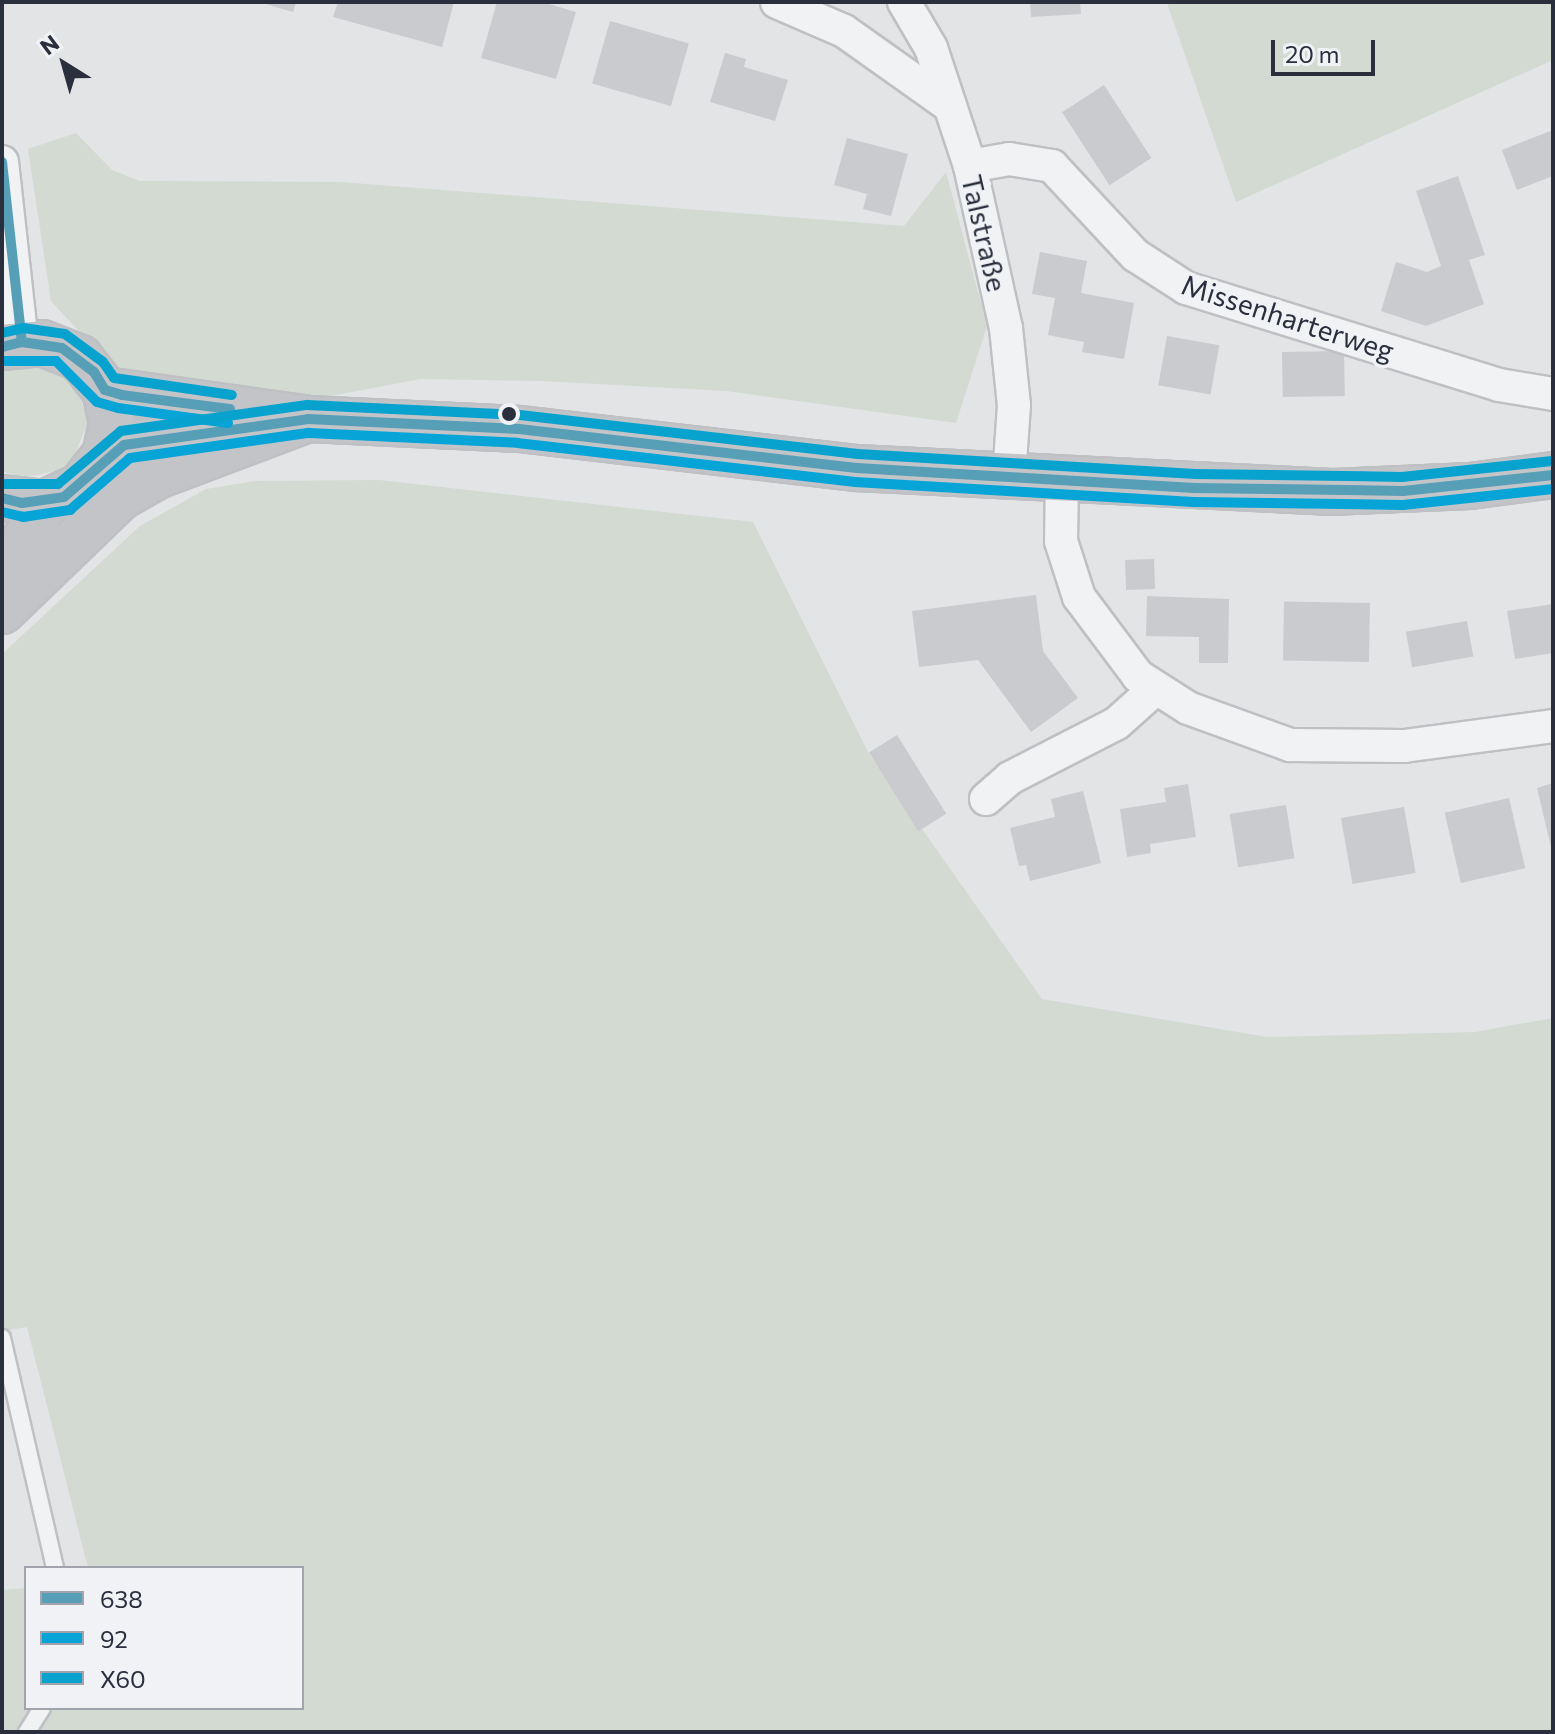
<!DOCTYPE html>
<html>
<head>
<meta charset="utf-8">
<style>
  body { margin:0 }
  #map { position:relative; width:1555px; height:1734px; overflow:hidden; background:#e2e4e6; font-family:Commissioner,sans-serif }
  div>[style] { position:absolute }
  .green>* { inset:0; background:#d2dad2 }
  .building>* { inset:0; background:#c9cbce; transform-origin:0 0 }
  .roads { filter:drop-shadow(2px 0 #bfc0c3) drop-shadow(-2px 0 #bfc0c3) drop-shadow(0 2px #bfc0c3) drop-shadow(0 -2px #bfc0c3) }
  .lane>* { height:16px; margin:-8px; padding:0 8px; transform-origin:8px; border-radius:8px; background:#f1f2f4 }
  .street>* { height:32px; margin:-16px; padding:0 16px; transform-origin:16px; border-radius:16px; background:#f1f2f4 }
  .secondary>* { height:44px; margin:-22px; padding:0 22px; transform-origin:22px; border-radius:22px; background:#c3c4c8 }
  .bus-1>* { height:10px; margin:-5px; padding:0 5px; transform-origin:5px; border-radius:5px; background:#579eb7 }
  .bus-2>* { height:10px; margin:-5px; padding:0 5px; transform-origin:5px; border-radius:5px; background:#06a4d7 }
  .bus-3>* { height:10px; margin:-5px; padding:0 5px; transform-origin:5px; border-radius:5px; background:#08a2cf }
  .dots>* { width:22px; height:22px; translate:-50% -50%; box-sizing:border-box; border:4px solid #f0f2f6; border-radius:50% }
  span { translate:-50% -50%; white-space:nowrap; text-align:center; line-height:1.15; -webkit-text-stroke:7px #f0f2f6; paint-order:stroke }
  .street-label { font-size:28px; color:#2a2f3e }
  .frame { position:absolute; inset:0; border:4px solid #2a2f3e; pointer-events:none }
  .legend { position:absolute; left:24px; top:1566px; width:280px; height:144px; box-sizing:border-box; background:#f0f2f6; border:2px solid #a1a4ac; margin:0; padding:10px 14px; list-style:none; font-size:24px; color:#2a2f3e }
  .legend li { display:flex; align-items:center; gap:16px; height:40px }
  .legend b { width:40px; border:2px solid #a1a4ac }
  .north { position:absolute; left:24px; top:24px; width:80px; height:80px; -webkit-text-stroke:6px #f0f2f6; paint-order:stroke; rotate:323deg; font-size:22px; font-weight:700; line-height:32px; text-align:center; color:#2a2f3e }
  .north::after { content:''; display:block; margin:auto; width:28px; height:36px; background:#2a2f3e; clip-path:polygon(50% 0,100% 100%,50% 72%,0 100%) }
  .scale { position:absolute; left:1271px; top:40px; width:104px; height:36px; box-sizing:border-box; border:4px solid #2a2f3e; border-top:0; padding-left:10px; font-size:24px; line-height:28px; white-space:nowrap; color:#2a2f3e; -webkit-text-stroke:6px #f0f2f6; paint-order:stroke }
</style>
</head>
<body>
<div id="map">
  <div class="green">
    <i style="clip-path:polygon(1553px 2px,1553px 60px,1236px 202px,1167px 3px)"></i>
    <i style="clip-path:polygon(76px 133px,112px 170px,140px 181px,340px 182px,904px 226px,946px 172px,987px 326px,956px 423px,727px 391px,541px 381px,420px 379px,326px 397px,166px 386px,130px 378px,109px 364px,51px 301px,28px 149px)"></i>
    <i style="clip-path:polygon(46px 364px,77px 386px,88px 422px,74px 457px,60px 470px,23px 478px,2px 471px,2px 370px)"></i>
    <i style="clip-path:polygon(379px 480px,753px 522px,869px 754px,1042px 999px,1267px 1037px,1475px 1032px,1553px 1018px,1553px 1732px,2px 1732px,2px 1590px,26px 1588px,26px 1708px,302px 1708px,302px 1568px,88px 1568px,27px 1327px,2px 1331px,2px 654px,140px 526px,206px 489px,256px 481px)"></i>
  </div>
  <div class="building">
    <i style="clip-path:polygon(259px 2px,296px 2px,293px 12px)"></i>
    <i style="clip-path:polygon(338px 2px,454px 2px,442px 47px,333px 17px)"></i>
    <i style="clip-path:polygon(497px 2px,542px 2px,576px 12px,556px 79px,481px 58px)"></i>
    <i style="clip-path:polygon(1030px 2px,1080px 2px,1081px 14px,1031px 17px)"></i>
    <i style="left:610px;top:21px;width:82px;height:65px;rotate:16deg"></i>
    <i style="clip-path:polygon(725px 53px,746px 59px,744px 67px,788px 80px,775px 121px,710px 102px)"></i>
    <i style="left:1104px;top:85px;width:87px;height:50px;rotate:57deg"></i>
    <i style="clip-path:polygon(1553px 130px,1553px 176px,1517px 190px,1502px 150px)"></i>
    <i style="clip-path:polygon(847px 138px,908px 154px,891px 216px,863px 209px,867px 194px,834px 185px)"></i>
    <i style="clip-path:polygon(1458px 176px,1485px 255px,1469px 260px,1484px 304px,1426px 326px,1381px 311px,1396px 262px,1427px 272px,1441px 266px,1416px 191px)"></i>
    <i style="clip-path:polygon(1040px 252px,1087px 261px,1081px 293px,1134px 303px,1124px 359px,1082px 352px,1084px 342px,1048px 335px,1055px 298px,1032px 294px)"></i>
    <i style="left:1167px;top:336px;width:53px;height:50px;rotate:10deg"></i>
    <i style="left:1344px;top:351px;width:45px;height:62px;rotate:89deg"></i>
    <i style="left:1154px;top:559px;width:30px;height:29px;rotate:88deg"></i>
    <i style="clip-path:polygon(1036px 595px,1043px 651px,1078px 698px,1031px 732px,978px 660px,919px 667px,912px 611px)"></i>
    <i style="clip-path:polygon(1147px 596px,1229px 599px,1228px 663px,1199px 663px,1199px 637px,1146px 636px)"></i>
    <i style="left:1370px;top:603px;width:59px;height:86px;rotate:91deg"></i>
    <i style="clip-path:polygon(1553px 604px,1553px 653px,1515px 659px,1507px 611px)"></i>
    <i style="left:1467px;top:621px;width:36px;height:62px;rotate:80deg"></i>
    <i style="left:897px;top:735px;width:93px;height:33px;rotate:58deg"></i>
    <i style="clip-path:polygon(1553px 783px,1553px 851px,1552px 851px,1537px 788px)"></i>
    <i style="clip-path:polygon(1188px 784px,1196px 837px,1150px 844px,1151px 853px,1127px 857px,1120px 809px,1166px 802px,1164px 788px)"></i>
    <i style="clip-path:polygon(1083px 791px,1101px 863px,1030px 881px,1026px 865px,1019px 866px,1010px 828px,1055px 817px,1051px 799px)"></i>
    <i style="left:1509px;top:798px;width:72px;height:66px;rotate:77deg"></i>
    <i style="left:1286px;top:805px;width:54px;height:57px;rotate:81deg"></i>
    <i style="left:1404px;top:807px;width:67px;height:64px;rotate:80deg"></i>
  </div>
  <div class="roads">
    <div class="lane">
      <i style="left:2px;top:1338px;width:236px;rotate:77deg"></i>
      <i style="left:27px;top:1732px;width:28px;rotate:-58deg"></i>
    </div>
    <div class="street">
      <i style="left:777px;top:2px;width:73px;rotate:23.4deg"></i>
      <i style="left:844px;top:31px;width:130px;rotate:35.3deg"></i>
      <i style="left:904px;top:2px;width:53px;rotate:59.6deg"></i>
      <i style="left:931px;top:48px;width:124px;rotate:71.7deg"></i>
      <i style="left:970px;top:166px;width:166px;rotate:77.5deg"></i>
      <i style="left:1006px;top:328px;width:77px;rotate:84.1deg"></i>
      <i style="left:1014px;top:405px;width:71px;rotate:94deg"></i>
      <i style="left:2px;top:162px;width:181px;rotate:83.7deg"></i>
      <i style="left:970px;top:166px;width:40px;rotate:-10deg"></i>
      <i style="left:1009px;top:159px;width:44px;rotate:9.2deg"></i>
      <i style="left:1052px;top:166px;width:122px;rotate:47deg"></i>
      <i style="left:1135px;top:255px;width:61px;rotate:32.9deg"></i>
      <i style="left:1186px;top:288px;width:328px;rotate:17.2deg"></i>
      <i style="left:1499px;top:385px;width:55px;rotate:9.5deg"></i>
      <i style="left:1062px;top:479px;width:62px;rotate:90.9deg"></i>
      <i style="left:1061px;top:541px;width:59px;rotate:72.2deg"></i>
      <i style="left:1079px;top:597px;width:99px;rotate:53.2deg"></i>
      <i style="left:1138px;top:676px;width:59px;rotate:32.6deg"></i>
      <i style="left:1188px;top:708px;width:109px;rotate:19.9deg"></i>
      <i style="left:1290px;top:745px;width:114px;rotate:0.5deg"></i>
      <i style="left:1404px;top:746px;width:150px;rotate:-7.6deg"></i>
      <i style="left:986px;top:799px;width:32px;rotate:-41deg"></i>
      <i style="left:1010px;top:778px;width:120px;rotate:-27.2deg"></i>
      <i style="left:1117px;top:723px;width:51px;rotate:-41.8deg"></i>
    </div>
    <div class="secondary">
      <i style="left:2px;top:347px;width:40px;rotate:-5.7deg"></i>
      <i style="left:42px;top:343px;width:41px;rotate:21.5deg"></i>
      <i style="left:80px;top:358px;width:41px;rotate:52deg"></i>
      <i style="left:105px;top:390px;width:34px;rotate:78deg"></i>
      <i style="left:112px;top:423px;width:33px;rotate:102deg"></i>
      <i style="left:105px;top:455px;width:39px;rotate:128deg"></i>
      <i style="left:81px;top:486px;width:40px;rotate:155deg"></i>
      <i style="left:45px;top:503px;width:43px;rotate:-173.4deg"></i>
      <i style="left:105px;top:390px;width:205px;rotate:8.1deg"></i>
      <i style="left:308px;top:419px;width:211px;rotate:2.7deg"></i>
      <i style="left:519px;top:429px;width:340px;rotate:6.6deg"></i>
      <i style="left:857px;top:468px;width:476px;rotate:2.9deg"></i>
      <i style="left:1332px;top:492px;width:138px;rotate:-2.5deg"></i>
      <i style="left:1470px;top:486px;width:84px;rotate:-7.5deg"></i>
      <i style="left:105px;top:455px;width:21px;rotate:-28deg"></i>
      <i style="left:124px;top:445px;width:115px;rotate:-8.5deg"></i>
      <i style="left:2px;top:579px;width:87px;rotate:-60.5deg"></i>
      <i style="left:2px;top:611px;width:164px;rotate:-44deg"></i>
      <i style="left:120px;top:497px;width:43px;rotate:-29.6deg"></i>
      <i style="left:157px;top:476px;width:161px;rotate:-20.7deg"></i>
    </div>
  </div>
  <div class="bus-1">
    <i style="left:2px;top:162px;width:181px;rotate:83.7deg"></i>
    <i style="left:2px;top:347px;width:21px;rotate:-14deg"></i>
    <i style="left:22px;top:342px;width:40px;rotate:8.5deg"></i>
    <i style="left:62px;top:348px;width:40px;rotate:37deg"></i>
    <i style="left:94px;top:372px;width:21px;rotate:59deg"></i>
    <i style="left:105px;top:390px;width:18px;rotate:16deg"></i>
    <i style="left:122px;top:395px;width:109px;rotate:7.4deg"></i>
    <i style="left:2px;top:498px;width:21px;rotate:14deg"></i>
    <i style="left:22px;top:503px;width:42px;rotate:-8.1deg"></i>
    <i style="left:64px;top:497px;width:79px;rotate:-40.9deg"></i>
    <i style="left:124px;top:445px;width:186px;rotate:-8deg"></i>
    <i style="left:308px;top:419px;width:211px;rotate:2.7deg"></i>
    <i style="left:519px;top:429px;width:340px;rotate:6.6deg"></i>
    <i style="left:857px;top:468px;width:338px;rotate:3.4deg"></i>
    <i style="left:1194px;top:488px;width:209px;rotate:0.8deg"></i>
    <i style="left:1403px;top:491px;width:151px;rotate:-6.1deg"></i>
  </div>
  <div class="bus-2">
    <i style="left:5px;top:361px;width:51px"></i>
    <i style="left:56px;top:361px;width:58px;rotate:45deg"></i>
    <i style="left:97px;top:402px;width:22px;rotate:16deg"></i>
    <i style="left:118px;top:408px;width:111px;rotate:7.8deg"></i>
    <i style="left:2px;top:512px;width:22px;rotate:13deg"></i>
    <i style="left:23px;top:517px;width:48px;rotate:-8.5deg"></i>
    <i style="left:70px;top:510px;width:79px;rotate:-40.9deg"></i>
    <i style="left:130px;top:458px;width:181px;rotate:-8deg"></i>
    <i style="left:309px;top:433px;width:209px;rotate:2.7deg"></i>
    <i style="left:518px;top:443px;width:339px;rotate:6.6deg"></i>
    <i style="left:855px;top:482px;width:339px;rotate:3.4deg"></i>
    <i style="left:1193px;top:502px;width:210px;rotate:0.8deg"></i>
    <i style="left:1403px;top:505px;width:151px;rotate:-6.1deg"></i>
  </div>
  <div class="bus-3">
    <i style="left:2px;top:333px;width:22px;rotate:-13deg"></i>
    <i style="left:23px;top:328px;width:42px;rotate:8.1deg"></i>
    <i style="left:65px;top:334px;width:47px;rotate:36.4deg"></i>
    <i style="left:103px;top:362px;width:19px;rotate:55deg"></i>
    <i style="left:114px;top:378px;width:119px;rotate:8.2deg"></i>
    <i style="left:5px;top:484px;width:53px"></i>
    <i style="left:58px;top:484px;width:82px;rotate:-40.1deg"></i>
    <i style="left:121px;top:431px;width:188px;rotate:-8deg"></i>
    <i style="left:307px;top:405px;width:213px;rotate:2.7deg"></i>
    <i style="left:520px;top:415px;width:340px;rotate:6.6deg"></i>
    <i style="left:858px;top:454px;width:338px;rotate:3.4deg"></i>
    <i style="left:1195px;top:474px;width:207px;rotate:0.8deg"></i>
    <i style="left:1402px;top:477px;width:151px;rotate:-6.1deg"></i>
  </div>
  <div class="dots">
    <i style="left:509px;top:414px;background:#2a2f3e"></i>
  </div>
  <div class="street-label">
    <span style="left:985px;top:233px;rotate:77deg">Talstraße</span>
    <span style="left:1288px;top:317px;rotate:18deg">Missenharterweg</span>
  </div>
  <div class="frame"></div>
  <ul class="legend">
  <li><b style="height:10px;background:#579eb7"></b>638</li>
  <li><b style="height:10px;background:#06a4d7"></b>92</li>
  <li><b style="height:10px;background:#08a2cf"></b>X60</li>
  </ul>
  <div class="north">N</div>
  <div class="scale">20 m</div>
</div>
</body>
</html>
